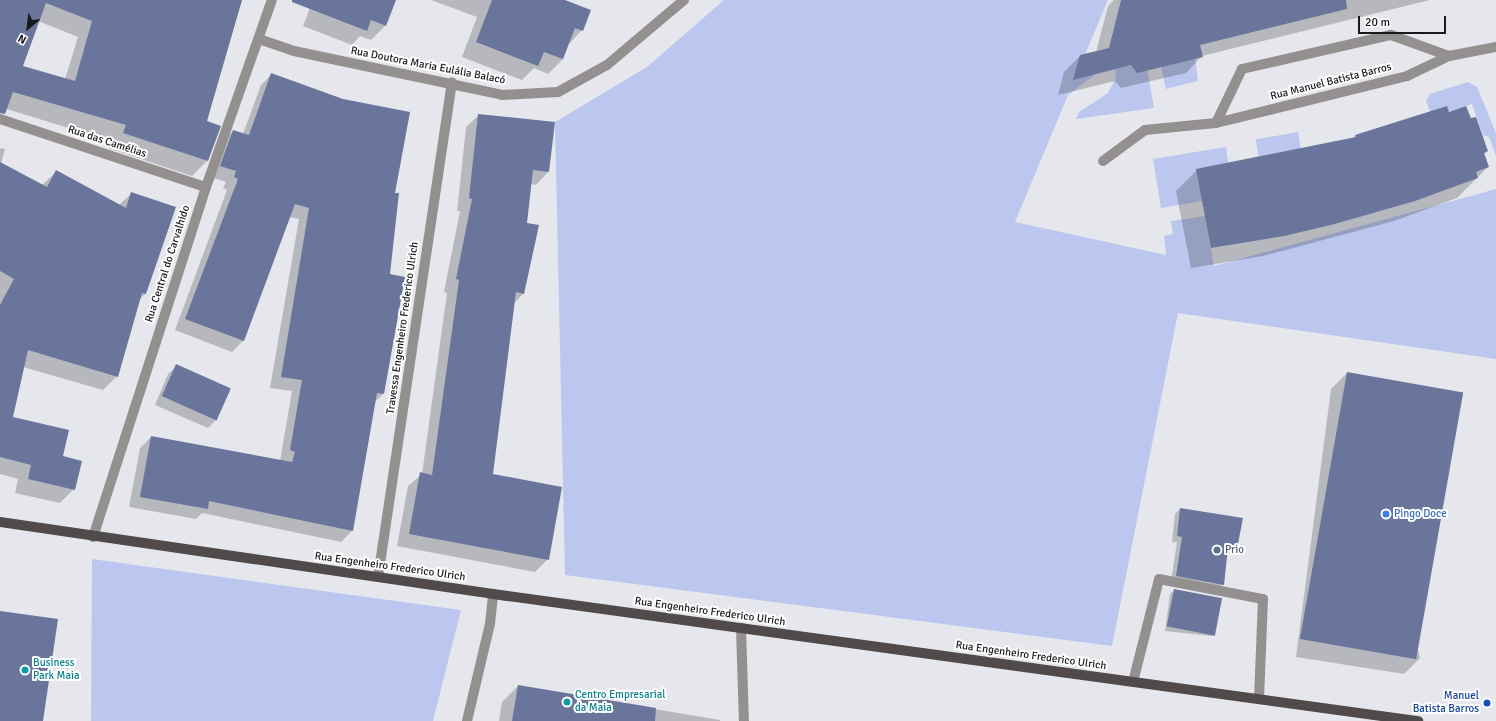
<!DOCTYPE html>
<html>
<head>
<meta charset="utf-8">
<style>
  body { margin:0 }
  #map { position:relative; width:1496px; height:721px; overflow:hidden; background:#e5e7ed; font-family:Signika,sans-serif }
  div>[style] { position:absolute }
  .green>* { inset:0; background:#bcc7ef; transform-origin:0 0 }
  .shadow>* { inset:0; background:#0003 }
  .building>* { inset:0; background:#6a759c; transform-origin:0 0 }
  .minor>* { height:10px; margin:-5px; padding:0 5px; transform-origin:5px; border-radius:5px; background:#949090 }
  .major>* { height:10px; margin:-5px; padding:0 5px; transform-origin:5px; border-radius:5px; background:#504a4a }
  .dots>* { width:11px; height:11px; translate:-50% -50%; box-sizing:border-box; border:2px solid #fff; border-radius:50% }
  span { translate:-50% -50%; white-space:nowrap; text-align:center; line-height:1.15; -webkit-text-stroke:4px #fff; paint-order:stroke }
  .street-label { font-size:11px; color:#18191b }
  .shop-label { font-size:11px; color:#366cbe }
  .left { translate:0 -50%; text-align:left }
  .service-label { font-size:11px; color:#4e5e75 }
  .culture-label { font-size:11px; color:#0d838f }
  .transit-label { font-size:11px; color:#164399 }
  .right { translate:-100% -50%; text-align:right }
  .north { position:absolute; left:8px; top:8px; width:40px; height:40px; -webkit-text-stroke:3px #fff; paint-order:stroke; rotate:208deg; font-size:11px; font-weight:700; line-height:16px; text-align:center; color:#18191b }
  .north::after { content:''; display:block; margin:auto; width:14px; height:18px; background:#18191b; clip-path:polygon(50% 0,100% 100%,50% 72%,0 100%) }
  .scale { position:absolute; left:1358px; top:16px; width:88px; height:18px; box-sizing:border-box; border:2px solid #18191b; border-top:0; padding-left:5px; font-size:12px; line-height:14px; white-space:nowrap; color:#18191b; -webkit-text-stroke:3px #fff; paint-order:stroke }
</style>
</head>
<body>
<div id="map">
  <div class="green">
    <i style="clip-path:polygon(724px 0,1108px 0,1076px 76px,1096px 72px,1096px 74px,1068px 95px,1015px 222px,1166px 255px,1164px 236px,1173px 234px,1171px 221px,1205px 216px,1214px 266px,1496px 189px,1496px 359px,1178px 313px,1112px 646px,565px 575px,555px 122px,647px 67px)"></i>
    <i style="clip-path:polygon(1195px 56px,1198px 81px,1166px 89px,1160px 62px)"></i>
    <i style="clip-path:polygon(1146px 63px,1154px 108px,1076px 119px,1079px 112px,1108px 93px,1116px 78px,1115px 68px)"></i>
    <i style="clip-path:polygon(1468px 82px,1477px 87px,1496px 133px,1496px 156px,1489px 137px,1483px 135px,1472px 104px,1432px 117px,1426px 101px,1430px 94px)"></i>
    <i style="left:1298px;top:132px;width:17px;height:43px;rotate:80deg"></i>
    <i style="clip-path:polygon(1226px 147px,1228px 163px,1202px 201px,1161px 208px,1153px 159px)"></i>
    <i style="clip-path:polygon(92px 559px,461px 610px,433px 721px,91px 721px)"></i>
  </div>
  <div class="shadow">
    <i style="clip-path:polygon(evenodd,0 0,242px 0,205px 122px,219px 127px,207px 161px,192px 176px,108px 148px,111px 141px,0 107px,0 0,38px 21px,78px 37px,65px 79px,21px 67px,38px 21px)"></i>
    <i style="clip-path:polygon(313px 0,395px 0,385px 26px,371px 40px,360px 36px,352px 45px,303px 26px)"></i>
    <i style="clip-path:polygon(431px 0,562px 0,582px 30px,568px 45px,563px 59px,548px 74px,534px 68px,522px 80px,462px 57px,477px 17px)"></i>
    <i style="clip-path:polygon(1114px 0,1430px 0,1202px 56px,1186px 73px,1121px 88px,1115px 81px,1058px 95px,1064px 72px,1080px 56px,1096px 52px,1108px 6px)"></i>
    <i style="clip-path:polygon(272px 74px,394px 193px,383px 394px,374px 403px,352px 531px,341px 542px,202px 513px,196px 519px,129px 507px,140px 448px,151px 437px,280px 461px,292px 391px,270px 388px,299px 219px,289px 217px,243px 341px,232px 352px,175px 330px,227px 190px,223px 188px,226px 182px,210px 177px,222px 142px,233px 131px,243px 134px,261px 85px)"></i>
    <i style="clip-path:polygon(1448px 113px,1487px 151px,1484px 154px,1488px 167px,1457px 198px,1394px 221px,1263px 256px,1191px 268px,1176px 191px,1197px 170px,1352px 139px,1355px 136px)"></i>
    <i style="clip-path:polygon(479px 115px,554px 123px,548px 172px,536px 185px,530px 184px,526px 224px,524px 293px,514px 303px,492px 475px,548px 559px,535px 572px,397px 546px,408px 486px,422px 474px,447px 293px,444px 292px,460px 211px,457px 211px,466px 127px)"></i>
    <i style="clip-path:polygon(0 148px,5px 149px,1px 164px,42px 185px,56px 172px,119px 205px,132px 193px,145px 294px,139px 300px,117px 376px,103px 390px,23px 367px,11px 417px,62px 457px,74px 489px,60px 503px,15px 493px,18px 479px,0 474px)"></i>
    <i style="clip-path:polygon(177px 366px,230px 388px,217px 419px,208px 428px,155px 405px,168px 374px)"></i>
    <i style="clip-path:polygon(1347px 373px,1420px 658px,1404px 674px,1296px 657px,1331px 389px)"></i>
    <i style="clip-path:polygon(1180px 509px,1236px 549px,1230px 554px,1227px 553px,1223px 584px,1217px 590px,1171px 581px,1177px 542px,1172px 542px,1175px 514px)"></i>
    <i style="clip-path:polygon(1174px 590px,1216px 632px,1212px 636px,1165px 631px,1170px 594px)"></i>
    <i style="clip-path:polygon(518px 686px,720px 720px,720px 721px,499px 721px,502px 702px)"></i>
  </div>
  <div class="building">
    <i style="clip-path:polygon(evenodd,0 0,242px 0,207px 121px,221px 126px,208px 161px,123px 133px,126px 125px,13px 92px,5px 114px,0 113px,0 0,46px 3px,92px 21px,75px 81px,23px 66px,46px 3px)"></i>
    <i style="clip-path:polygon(292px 0,396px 0,386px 26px,371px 20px,367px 31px,292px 2px)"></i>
    <i style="clip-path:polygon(492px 0,565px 0,591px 10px,583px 31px,575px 28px,563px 59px,544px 52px,538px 66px,476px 42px)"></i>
    <i style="clip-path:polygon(1121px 0,1346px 0,1347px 9px,1200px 45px,1203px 57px,1137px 73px,1131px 65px,1073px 80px,1080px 55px,1109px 48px)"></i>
    <i style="clip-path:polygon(271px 73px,343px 99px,410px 112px,395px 193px,399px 193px,390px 274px,405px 277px,384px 394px,377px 393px,353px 531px,209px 501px,208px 509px,140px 497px,151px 436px,292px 462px,295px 452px,290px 450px,302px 380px,281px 377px,309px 208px,295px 204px,244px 341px,185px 319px,238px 179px,234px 177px,236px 171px,220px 166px,233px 130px,249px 135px)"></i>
    <i style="clip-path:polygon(1447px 106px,1449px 112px,1466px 106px,1471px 118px,1476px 117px,1488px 151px,1484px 153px,1489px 167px,1476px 172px,1478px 178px,1415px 201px,1331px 225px,1284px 236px,1211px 248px,1196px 169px,1356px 137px,1355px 135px)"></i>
    <i style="clip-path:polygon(478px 114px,555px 122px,549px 172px,533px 170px,527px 223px,539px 225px,524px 294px,516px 292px,493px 474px,562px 487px,549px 560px,409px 534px,420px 472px,432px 475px,459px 280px,456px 279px,472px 199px,469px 198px)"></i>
    <i style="clip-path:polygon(0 162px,47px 187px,56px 170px,126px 208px,131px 192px,176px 207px,146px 294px,142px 293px,118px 377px,28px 350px,13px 417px,69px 430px,63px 456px,82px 461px,75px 490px,28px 479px,31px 465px,0 457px,0 305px,14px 279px,0 271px)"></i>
    <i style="left:176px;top:364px;width:60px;height:35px;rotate:24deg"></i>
    <i style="left:1347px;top:372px;width:118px;height:271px;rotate:10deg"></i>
    <i style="clip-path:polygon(1180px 508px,1243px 518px,1237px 549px,1228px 547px,1224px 585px,1176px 576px,1182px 537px,1177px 536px)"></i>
    <i style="left:1174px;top:589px;width:49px;height:38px;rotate:11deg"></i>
    <i style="clip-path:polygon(0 611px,58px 619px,43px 721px,0 721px)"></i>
    <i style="clip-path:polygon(518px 685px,656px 708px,655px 721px,512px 721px)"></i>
  </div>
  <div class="minor">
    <i style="left:259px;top:39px;width:37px;rotate:19deg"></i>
    <i style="left:294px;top:51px;width:213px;rotate:11.9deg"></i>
    <i style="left:502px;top:95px;width:56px;rotate:-3.1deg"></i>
    <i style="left:558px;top:92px;width:56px;rotate:-28.9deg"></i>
    <i style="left:607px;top:65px;width:101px;rotate:-40.2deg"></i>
    <i style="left:0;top:119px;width:217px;rotate:18.3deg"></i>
    <i style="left:1216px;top:123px;width:60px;rotate:-64.3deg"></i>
    <i style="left:1242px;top:69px;width:153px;rotate:-12.9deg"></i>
    <i style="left:1391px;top:35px;width:62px;rotate:19.9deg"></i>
    <i style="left:1103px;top:161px;width:52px;rotate:-36.4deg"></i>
    <i style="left:1145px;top:130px;width:71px;rotate:-5.6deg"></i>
    <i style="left:1216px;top:123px;width:197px;rotate:-13.8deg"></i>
    <i style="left:1407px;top:76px;width:47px;rotate:-25.5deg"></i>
    <i style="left:1449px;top:56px;width:48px;rotate:-10.8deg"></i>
    <i style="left:93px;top:537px;width:368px;rotate:-72.1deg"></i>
    <i style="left:206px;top:187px;width:198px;rotate:-70.6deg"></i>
    <i style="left:378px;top:577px;width:500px;rotate:-81.5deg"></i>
    <i style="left:741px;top:628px;width:93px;rotate:88.2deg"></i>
    <i style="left:1133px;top:682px;width:106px;rotate:-75.8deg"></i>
    <i style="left:1159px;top:579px;width:106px;rotate:10.9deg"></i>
    <i style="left:1263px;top:599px;width:100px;rotate:92.3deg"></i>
    <i style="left:467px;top:721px;width:100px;rotate:-76.7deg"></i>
    <i style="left:490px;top:624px;width:30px;rotate:-84deg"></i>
  </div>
  <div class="major">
    <i style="left:0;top:522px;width:498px;rotate:8.3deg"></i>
    <i style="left:493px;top:594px;width:934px;rotate:7.82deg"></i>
  </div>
  <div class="dots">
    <i style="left:1386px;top:514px;background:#3f7fe0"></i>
    <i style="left:1217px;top:550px;background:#5c6f8a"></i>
    <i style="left:25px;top:670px;background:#0f9aa8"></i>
    <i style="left:567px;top:702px;background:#0f9aa8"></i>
    <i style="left:1487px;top:703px;background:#1a4fb4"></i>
  </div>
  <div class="street-label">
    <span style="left:428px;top:66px;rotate:11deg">Rua Doutora Maria Eulália Balacó</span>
    <span style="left:1331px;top:82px;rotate:-14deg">Rua Manuel Batista Barros</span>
    <span style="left:107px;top:142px;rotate:18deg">Rua das Camélias</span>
    <span style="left:168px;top:264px;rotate:-72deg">Rua Central do Carvalhido</span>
    <span style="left:403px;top:328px;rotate:-82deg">Travessa Engenheiro Frederico Ulrich</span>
    <span style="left:390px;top:567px;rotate:8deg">Rua Engenheiro Frederico Ulrich</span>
    <span style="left:710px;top:612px;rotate:8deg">Rua Engenheiro Frederico Ulrich</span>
    <span style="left:1031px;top:656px;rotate:8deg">Rua Engenheiro Frederico Ulrich</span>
  </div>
  <div class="shop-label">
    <span class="left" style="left:1394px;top:514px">Pingo Doce</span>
  </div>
  <div class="service-label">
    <span class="left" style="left:1225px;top:550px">Prio</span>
  </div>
  <div class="culture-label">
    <span class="left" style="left:33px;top:670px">Business<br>Park Maia</span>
    <span class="left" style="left:575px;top:702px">Centro Empresarial<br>da Maia</span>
  </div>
  <div class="transit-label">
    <span class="right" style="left:1479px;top:703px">Manuel<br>Batista Barros</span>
  </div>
  <div class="north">N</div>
  <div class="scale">20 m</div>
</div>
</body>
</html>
